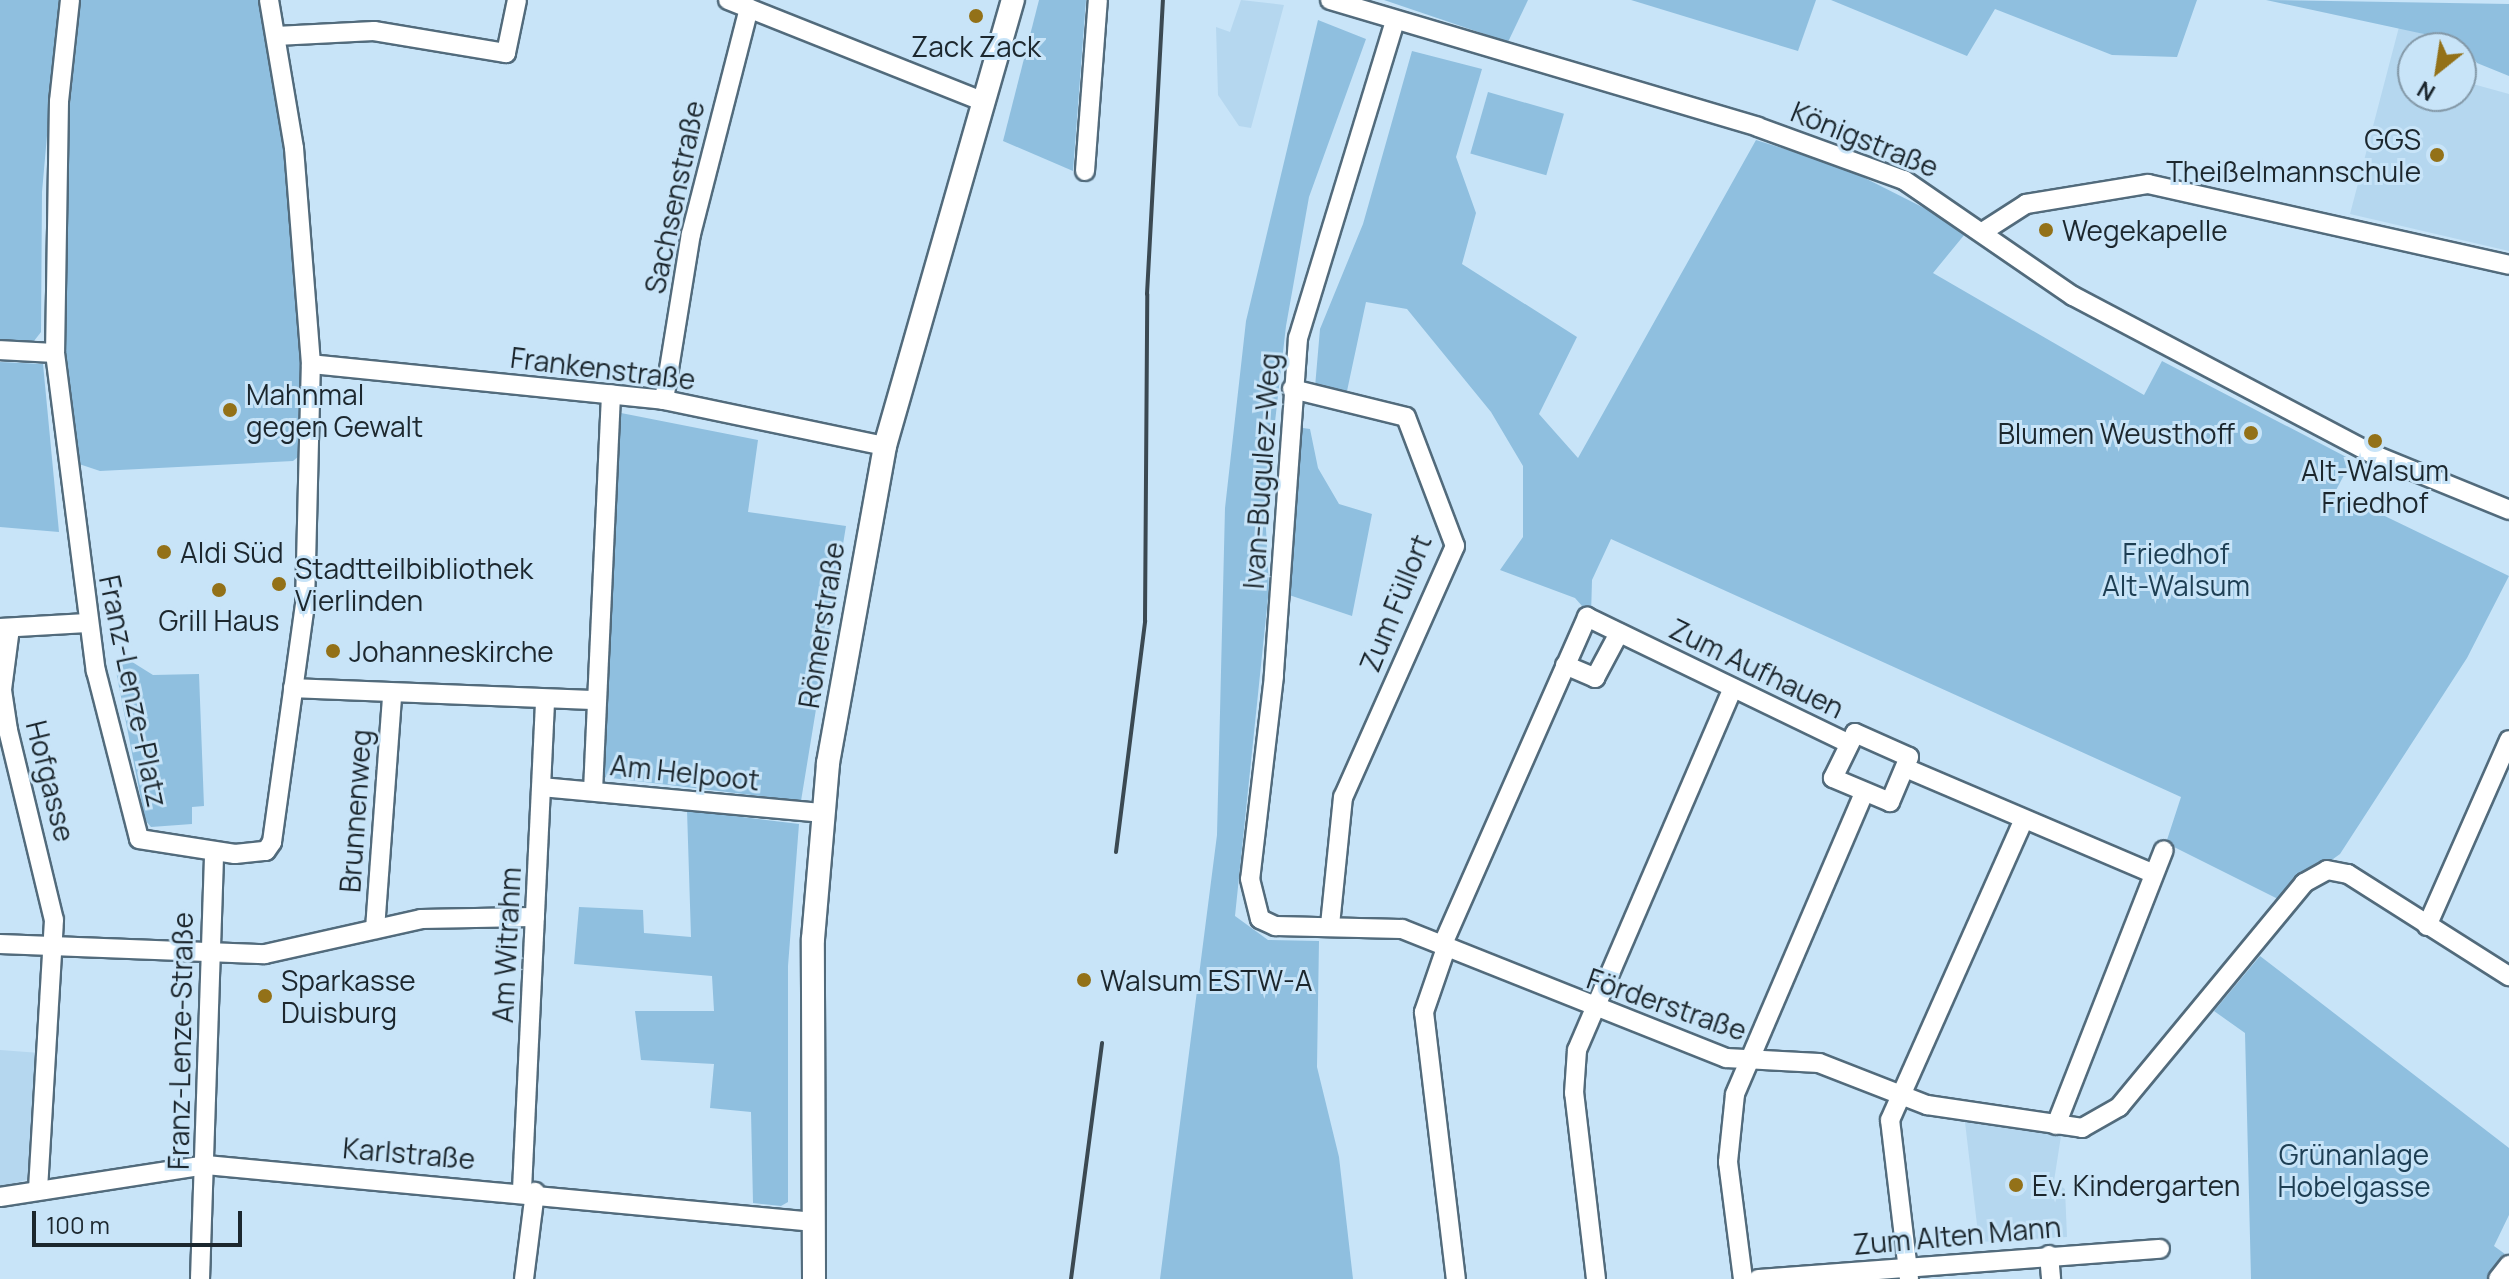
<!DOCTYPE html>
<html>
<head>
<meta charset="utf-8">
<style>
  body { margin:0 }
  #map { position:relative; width:2509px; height:1279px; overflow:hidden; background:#c8e4f8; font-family:Manrope,sans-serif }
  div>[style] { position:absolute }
  .built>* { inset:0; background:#b5d7ef }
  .green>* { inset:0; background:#8fbfdf; transform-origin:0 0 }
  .roads { filter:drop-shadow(2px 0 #526b7c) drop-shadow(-2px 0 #526b7c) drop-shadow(0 2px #526b7c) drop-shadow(0 -2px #526b7c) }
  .minor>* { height:18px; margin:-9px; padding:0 9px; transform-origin:9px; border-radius:9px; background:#fff }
  .major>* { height:22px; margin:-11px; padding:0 11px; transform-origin:11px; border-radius:11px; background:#fff }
  .rail>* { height:4px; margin:-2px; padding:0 2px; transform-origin:2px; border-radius:2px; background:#3b4952 }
  .dots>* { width:22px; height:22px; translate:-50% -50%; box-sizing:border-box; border:4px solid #c8e4f8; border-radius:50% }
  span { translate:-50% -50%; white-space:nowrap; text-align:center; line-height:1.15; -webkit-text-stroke:6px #c8e4f8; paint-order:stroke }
  .poi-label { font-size:28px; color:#1c272e }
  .right { translate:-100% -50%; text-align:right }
  .left { translate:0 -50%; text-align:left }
  .street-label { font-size:28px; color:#1c272e }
  .park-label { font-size:28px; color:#1d3e53 }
  .north { position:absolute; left:2397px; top:32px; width:80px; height:80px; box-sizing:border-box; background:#c8e4f8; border:2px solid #8398a7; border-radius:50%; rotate:210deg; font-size:22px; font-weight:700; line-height:32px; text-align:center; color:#1c272e }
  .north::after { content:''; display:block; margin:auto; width:28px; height:36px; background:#937118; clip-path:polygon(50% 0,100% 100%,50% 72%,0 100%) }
  .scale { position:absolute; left:32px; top:1211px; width:210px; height:36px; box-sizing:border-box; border:4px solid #1c272e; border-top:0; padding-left:10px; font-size:24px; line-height:28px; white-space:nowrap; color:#1c272e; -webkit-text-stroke:6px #c8e4f8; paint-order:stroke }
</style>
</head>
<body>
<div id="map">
  <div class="built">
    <i style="clip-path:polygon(1241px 0,1284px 5px,1251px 128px,1239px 126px,1218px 95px,1216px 27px,1230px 32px)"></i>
    <i style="clip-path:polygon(evenodd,2399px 27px,2474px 48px,2462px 81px,2509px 94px,2509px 251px,2350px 214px,2399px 27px,2413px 48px,2461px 48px,2461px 96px,2413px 96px,2413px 48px)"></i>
    <i style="clip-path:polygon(0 1050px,40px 1053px,33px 1178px,0 1187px)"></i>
    <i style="clip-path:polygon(1965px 1122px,2061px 1136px,2054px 1181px,2065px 1189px,2067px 1237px,1979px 1242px)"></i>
  </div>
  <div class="green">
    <i style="clip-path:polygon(0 0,59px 0,42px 192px,41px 332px,34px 341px,0 340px)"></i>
    <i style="clip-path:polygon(81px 0,263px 0,292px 169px,304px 452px,293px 461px,100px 471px,76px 463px,64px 348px,70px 104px)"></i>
    <i style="clip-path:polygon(1039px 0,1086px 0,1073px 171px,1003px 141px)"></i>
    <i style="clip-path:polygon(1384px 0,1528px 0,1508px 42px)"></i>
    <i style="clip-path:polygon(1631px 0,1816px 0,1798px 51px)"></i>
    <i style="clip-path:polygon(1831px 0,2197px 0,2177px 57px,2112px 55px,1995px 9px,1967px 56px)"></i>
    <i style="clip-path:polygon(2266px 0,2509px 4px,2509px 76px,2477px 63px,2461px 42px)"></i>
    <i style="clip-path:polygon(1318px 20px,1366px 39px,1309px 197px,1286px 326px,1265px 509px,1269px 588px,1235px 916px,1268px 940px,1319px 941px,1317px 1067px,1339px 1157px,1353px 1279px,1160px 1279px,1217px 835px,1225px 508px,1246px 321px)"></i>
    <i style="clip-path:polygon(1412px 51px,1482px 69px,1456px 157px,1476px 213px,1462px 264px,1577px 337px,1539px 414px,1578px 458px,1756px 140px,1843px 167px,1940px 216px,1965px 234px,1933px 273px,2144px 395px,2162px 361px,2352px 460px,2335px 492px,2509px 576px,2467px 658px,2340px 854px,2278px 899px,2166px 843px,2181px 797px,1611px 539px,1592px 580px,1591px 616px,1575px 598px,1500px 570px,1523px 537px,1523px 466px,1491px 412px,1407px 309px,1366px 302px,1347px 391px,1315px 387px,1320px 329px,1363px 224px)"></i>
    <i style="left:1488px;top:92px;width:79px;height:64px;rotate:16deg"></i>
    <i style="clip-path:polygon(0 362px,43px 364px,59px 532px,0 527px)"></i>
    <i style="clip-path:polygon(621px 413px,758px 440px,748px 512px,846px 526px,801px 801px,603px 777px)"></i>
    <i style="clip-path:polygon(1296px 427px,1310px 429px,1318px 468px,1339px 504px,1372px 514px,1352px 616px,1289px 595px)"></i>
    <i style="clip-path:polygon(129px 660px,153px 675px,199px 674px,204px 806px,192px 807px,192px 824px,151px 827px,145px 820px,114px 661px)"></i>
    <i style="clip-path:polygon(687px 810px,799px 824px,788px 966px,788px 1202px,781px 1206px,753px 1203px,751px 1112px,710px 1108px,714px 1064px,641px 1060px,635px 1011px,714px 1011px,712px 976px,574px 964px,579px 907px,643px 910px,644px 933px,691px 937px)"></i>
    <i style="clip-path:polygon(2260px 956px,2509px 1148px,2509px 1215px,2494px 1246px,2505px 1254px,2490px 1279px,2251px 1279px,2245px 1033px,2214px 1011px)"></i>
  </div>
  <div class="roads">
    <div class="minor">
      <i style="left:70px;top:0;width:102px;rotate:96.2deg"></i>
      <i style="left:59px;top:101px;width:252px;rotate:90.9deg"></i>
      <i style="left:55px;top:353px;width:321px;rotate:82.7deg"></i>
      <i style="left:96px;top:671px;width:173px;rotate:75.6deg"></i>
      <i style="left:139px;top:839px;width:97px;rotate:8.9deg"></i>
      <i style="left:235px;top:854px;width:31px;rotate:-6deg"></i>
      <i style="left:266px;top:851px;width:11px;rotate:-56deg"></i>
      <i style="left:272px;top:842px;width:239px;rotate:-82.1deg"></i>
      <i style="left:305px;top:605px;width:241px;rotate:-88.6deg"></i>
      <i style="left:311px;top:364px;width:217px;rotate:-94.5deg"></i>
      <i style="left:294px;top:148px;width:150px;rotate:-99.6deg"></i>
      <i style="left:728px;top:0;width:276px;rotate:21.7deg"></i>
      <i style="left:1330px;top:0;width:446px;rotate:16.5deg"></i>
      <i style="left:1758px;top:127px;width:155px;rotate:20deg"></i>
      <i style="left:1904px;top:180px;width:205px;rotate:34.5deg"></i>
      <i style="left:2073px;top:296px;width:344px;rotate:27.8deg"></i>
      <i style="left:2377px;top:456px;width:143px;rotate:22.2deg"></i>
      <i style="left:1395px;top:21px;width:332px;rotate:107deg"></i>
      <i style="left:1298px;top:338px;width:339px;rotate:94.1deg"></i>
      <i style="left:1274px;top:676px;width:204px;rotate:96.7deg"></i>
      <i style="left:1250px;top:879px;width:41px;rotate:76deg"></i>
      <i style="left:1260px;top:919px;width:17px;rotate:25deg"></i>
      <i style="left:1275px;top:926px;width:127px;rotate:1.4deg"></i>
      <i style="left:1402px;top:929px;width:349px;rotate:21.7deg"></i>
      <i style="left:1726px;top:1058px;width:93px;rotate:3.1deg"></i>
      <i style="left:1819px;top:1063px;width:116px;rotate:21.3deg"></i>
      <i style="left:1927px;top:1105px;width:157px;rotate:8.4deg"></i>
      <i style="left:2082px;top:1128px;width:43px;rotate:-29.6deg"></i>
      <i style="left:2119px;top:1107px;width:291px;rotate:-50.4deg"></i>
      <i style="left:2304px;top:883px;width:26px;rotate:-29deg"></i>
      <i style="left:2327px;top:870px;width:21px;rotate:11deg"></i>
      <i style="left:2348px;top:874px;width:191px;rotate:32.4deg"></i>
      <i style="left:276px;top:36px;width:98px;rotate:-2.9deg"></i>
      <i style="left:374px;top:31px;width:134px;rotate:9.5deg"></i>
      <i style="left:506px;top:53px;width:54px;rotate:-78.3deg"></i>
      <i style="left:1085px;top:171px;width:171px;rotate:-85.7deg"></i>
      <i style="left:1984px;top:231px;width:50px;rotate:-32.7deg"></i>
      <i style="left:2026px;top:204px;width:124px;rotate:-9.3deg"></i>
      <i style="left:2148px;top:184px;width:370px;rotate:12.6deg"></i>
      <i style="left:0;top:350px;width:55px;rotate:3.1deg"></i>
      <i style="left:311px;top:364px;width:355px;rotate:5.8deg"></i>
      <i style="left:664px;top:400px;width:226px;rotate:11.8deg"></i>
      <i style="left:1292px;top:389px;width:117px;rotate:13.8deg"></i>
      <i style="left:1406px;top:417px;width:138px;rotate:69.2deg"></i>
      <i style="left:1455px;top:546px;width:275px;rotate:114deg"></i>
      <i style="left:1343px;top:797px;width:129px;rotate:95.8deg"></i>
      <i style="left:664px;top:400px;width:168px;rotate:-80.8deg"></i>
      <i style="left:691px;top:234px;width:233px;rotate:-75.6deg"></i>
      <i style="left:0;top:628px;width:87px;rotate:-3.3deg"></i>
      <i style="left:10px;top:628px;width:63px;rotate:97.4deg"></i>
      <i style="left:2px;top:690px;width:40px;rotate:81.5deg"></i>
      <i style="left:8px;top:730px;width:195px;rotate:76.4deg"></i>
      <i style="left:54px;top:920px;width:268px;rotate:93.4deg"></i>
      <i style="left:1565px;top:665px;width:33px;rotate:23deg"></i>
      <i style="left:1595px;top:678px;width:51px;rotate:-61.9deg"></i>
      <i style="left:293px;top:688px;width:303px;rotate:2.3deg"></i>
      <i style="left:1855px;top:733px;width:59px;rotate:24deg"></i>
      <i style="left:1909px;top:757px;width:49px;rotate:112.9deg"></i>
      <i style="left:1890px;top:802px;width:62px;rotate:-157.2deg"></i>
      <i style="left:1833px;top:778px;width:50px;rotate:-63.9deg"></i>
      <i style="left:1908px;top:769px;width:267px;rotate:23.1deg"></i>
      <i style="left:542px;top:787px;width:282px;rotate:5.3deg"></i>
      <i style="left:593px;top:791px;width:397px;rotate:-87.4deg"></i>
      <i style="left:2427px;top:926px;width:203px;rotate:-66.2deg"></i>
      <i style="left:375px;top:929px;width:233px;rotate:-85.8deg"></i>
      <i style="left:0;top:944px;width:265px;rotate:2.2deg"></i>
      <i style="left:265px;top:954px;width:160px;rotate:-12.6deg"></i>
      <i style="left:421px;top:919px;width:114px;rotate:-1deg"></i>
      <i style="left:1442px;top:946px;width:360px;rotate:-66.2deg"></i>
      <i style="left:1587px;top:617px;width:288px;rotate:25.8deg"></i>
      <i style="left:1446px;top:948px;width:68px;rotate:109deg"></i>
      <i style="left:1424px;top:1012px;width:269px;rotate:83.2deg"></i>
      <i style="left:2056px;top:1125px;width:295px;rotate:-68.6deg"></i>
      <i style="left:522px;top:1190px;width:488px;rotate:-87.3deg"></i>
      <i style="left:0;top:1197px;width:208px;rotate:-8.8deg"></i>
      <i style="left:206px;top:1165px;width:611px;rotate:5.36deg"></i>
      <i style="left:2049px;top:1255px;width:24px;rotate:85deg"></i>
      <i style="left:200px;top:1279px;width:426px;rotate:-88.1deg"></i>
      <i style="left:524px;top:1279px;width:88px;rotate:-82.8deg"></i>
      <i style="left:1596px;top:1279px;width:187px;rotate:-96.7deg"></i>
      <i style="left:1574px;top:1093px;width:43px;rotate:-86deg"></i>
      <i style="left:1577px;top:1050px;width:394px;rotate:-66.7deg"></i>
      <i style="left:1743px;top:1279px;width:118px;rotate:-97.3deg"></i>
      <i style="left:1728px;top:1162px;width:68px;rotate:-84.1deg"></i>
      <i style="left:1735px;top:1094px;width:325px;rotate:-66.8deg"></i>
      <i style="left:1758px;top:1279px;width:403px;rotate:-4.3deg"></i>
      <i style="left:1909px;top:1279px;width:160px;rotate:-96.8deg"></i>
      <i style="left:1890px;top:1120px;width:329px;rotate:-66deg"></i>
      <i style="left:2498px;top:1279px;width:18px;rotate:-52deg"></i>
    </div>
    <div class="major">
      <i style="left:814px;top:1279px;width:340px;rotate:-90.2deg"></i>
      <i style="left:813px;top:939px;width:177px;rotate:-85.1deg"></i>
      <i style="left:828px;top:763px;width:322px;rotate:-79.8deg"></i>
      <i style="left:885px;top:446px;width:464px;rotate:-74deg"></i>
    </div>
  </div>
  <div class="rail">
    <i style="left:1116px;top:852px;width:233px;rotate:-82.8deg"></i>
    <i style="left:1145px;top:621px;width:327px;rotate:-89.6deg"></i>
    <i style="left:1147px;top:294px;width:294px;rotate:-86.9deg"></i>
    <i style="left:1071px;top:1279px;width:238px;rotate:-82.5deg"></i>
  </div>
  <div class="dots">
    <i style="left:976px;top:16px;background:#937118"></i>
    <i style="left:2437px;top:155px;background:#937118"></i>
    <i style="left:2046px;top:230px;background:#937118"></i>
    <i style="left:230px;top:410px;background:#937118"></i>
    <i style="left:2251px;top:433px;background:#937118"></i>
    <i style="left:2375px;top:441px;background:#937118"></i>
    <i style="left:164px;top:552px;background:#937118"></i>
    <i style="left:279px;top:584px;background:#937118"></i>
    <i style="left:219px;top:590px;background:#937118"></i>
    <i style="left:333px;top:651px;background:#937118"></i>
    <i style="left:1084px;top:980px;background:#937118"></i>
    <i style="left:265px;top:996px;background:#937118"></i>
    <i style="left:2016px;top:1185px;background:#937118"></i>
  </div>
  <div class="poi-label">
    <span style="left:976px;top:46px">Zack Zack</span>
    <span class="right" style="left:2421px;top:155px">GGS<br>Theißelmannschule</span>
    <span class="left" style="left:2062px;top:230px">Wegekapelle</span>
    <span class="left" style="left:246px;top:410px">Mahnmal<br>gegen Gewalt</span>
    <span class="right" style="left:2235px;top:433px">Blumen Weusthoff</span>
    <span style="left:2375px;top:486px">Alt-Walsum<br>Friedhof</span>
    <span class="left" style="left:180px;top:552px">Aldi Süd</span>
    <span class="left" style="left:295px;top:584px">Stadtteilbibliothek<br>Vierlinden</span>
    <span style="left:219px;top:620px">Grill Haus</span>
    <span class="left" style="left:349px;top:651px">Johanneskirche</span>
    <span class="left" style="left:281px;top:996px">Sparkasse<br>Duisburg</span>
    <span class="left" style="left:1100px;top:980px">Walsum ESTW-A</span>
    <span class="left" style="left:2032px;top:1185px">Ev. Kindergarten</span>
  </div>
  <div class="street-label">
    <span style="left:1865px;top:139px;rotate:22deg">Königstraße</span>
    <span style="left:674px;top:197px;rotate:-78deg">Sachsenstraße</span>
    <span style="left:603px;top:368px;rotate:7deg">Frankenstraße</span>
    <span style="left:1261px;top:471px;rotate:-86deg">Ivan-Bugulez-Weg</span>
    <span style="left:1395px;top:603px;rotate:-68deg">Zum Füllort</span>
    <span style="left:821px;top:625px;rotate:-81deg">Römerstraße</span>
    <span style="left:1757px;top:668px;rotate:26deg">Zum Aufhauen</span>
    <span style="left:134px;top:691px;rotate:78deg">Franz-Lenze-Platz</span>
    <span style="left:685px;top:772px;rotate:6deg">Am Helpoot</span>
    <span style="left:51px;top:781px;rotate:76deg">Hofgasse</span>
    <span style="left:355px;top:811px;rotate:-86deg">Brunnenweg</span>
    <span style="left:506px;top:945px;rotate:-87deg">Am Witrahm</span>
    <span style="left:1667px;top:1004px;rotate:19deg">Förderstraße</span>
    <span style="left:180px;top:1041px;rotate:-89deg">Franz-Lenze-Straße</span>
    <span style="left:409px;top:1153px;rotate:5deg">Karlstraße</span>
    <span style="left:1957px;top:1235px;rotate:-5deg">Zum Alten Mann</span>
  </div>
  <div class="park-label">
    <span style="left:2176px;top:569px">Friedhof<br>Alt-Walsum</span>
    <span style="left:2354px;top:1170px">Grünanlage<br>Hobelgasse</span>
  </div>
  <div class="north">N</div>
  <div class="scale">100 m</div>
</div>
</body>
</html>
